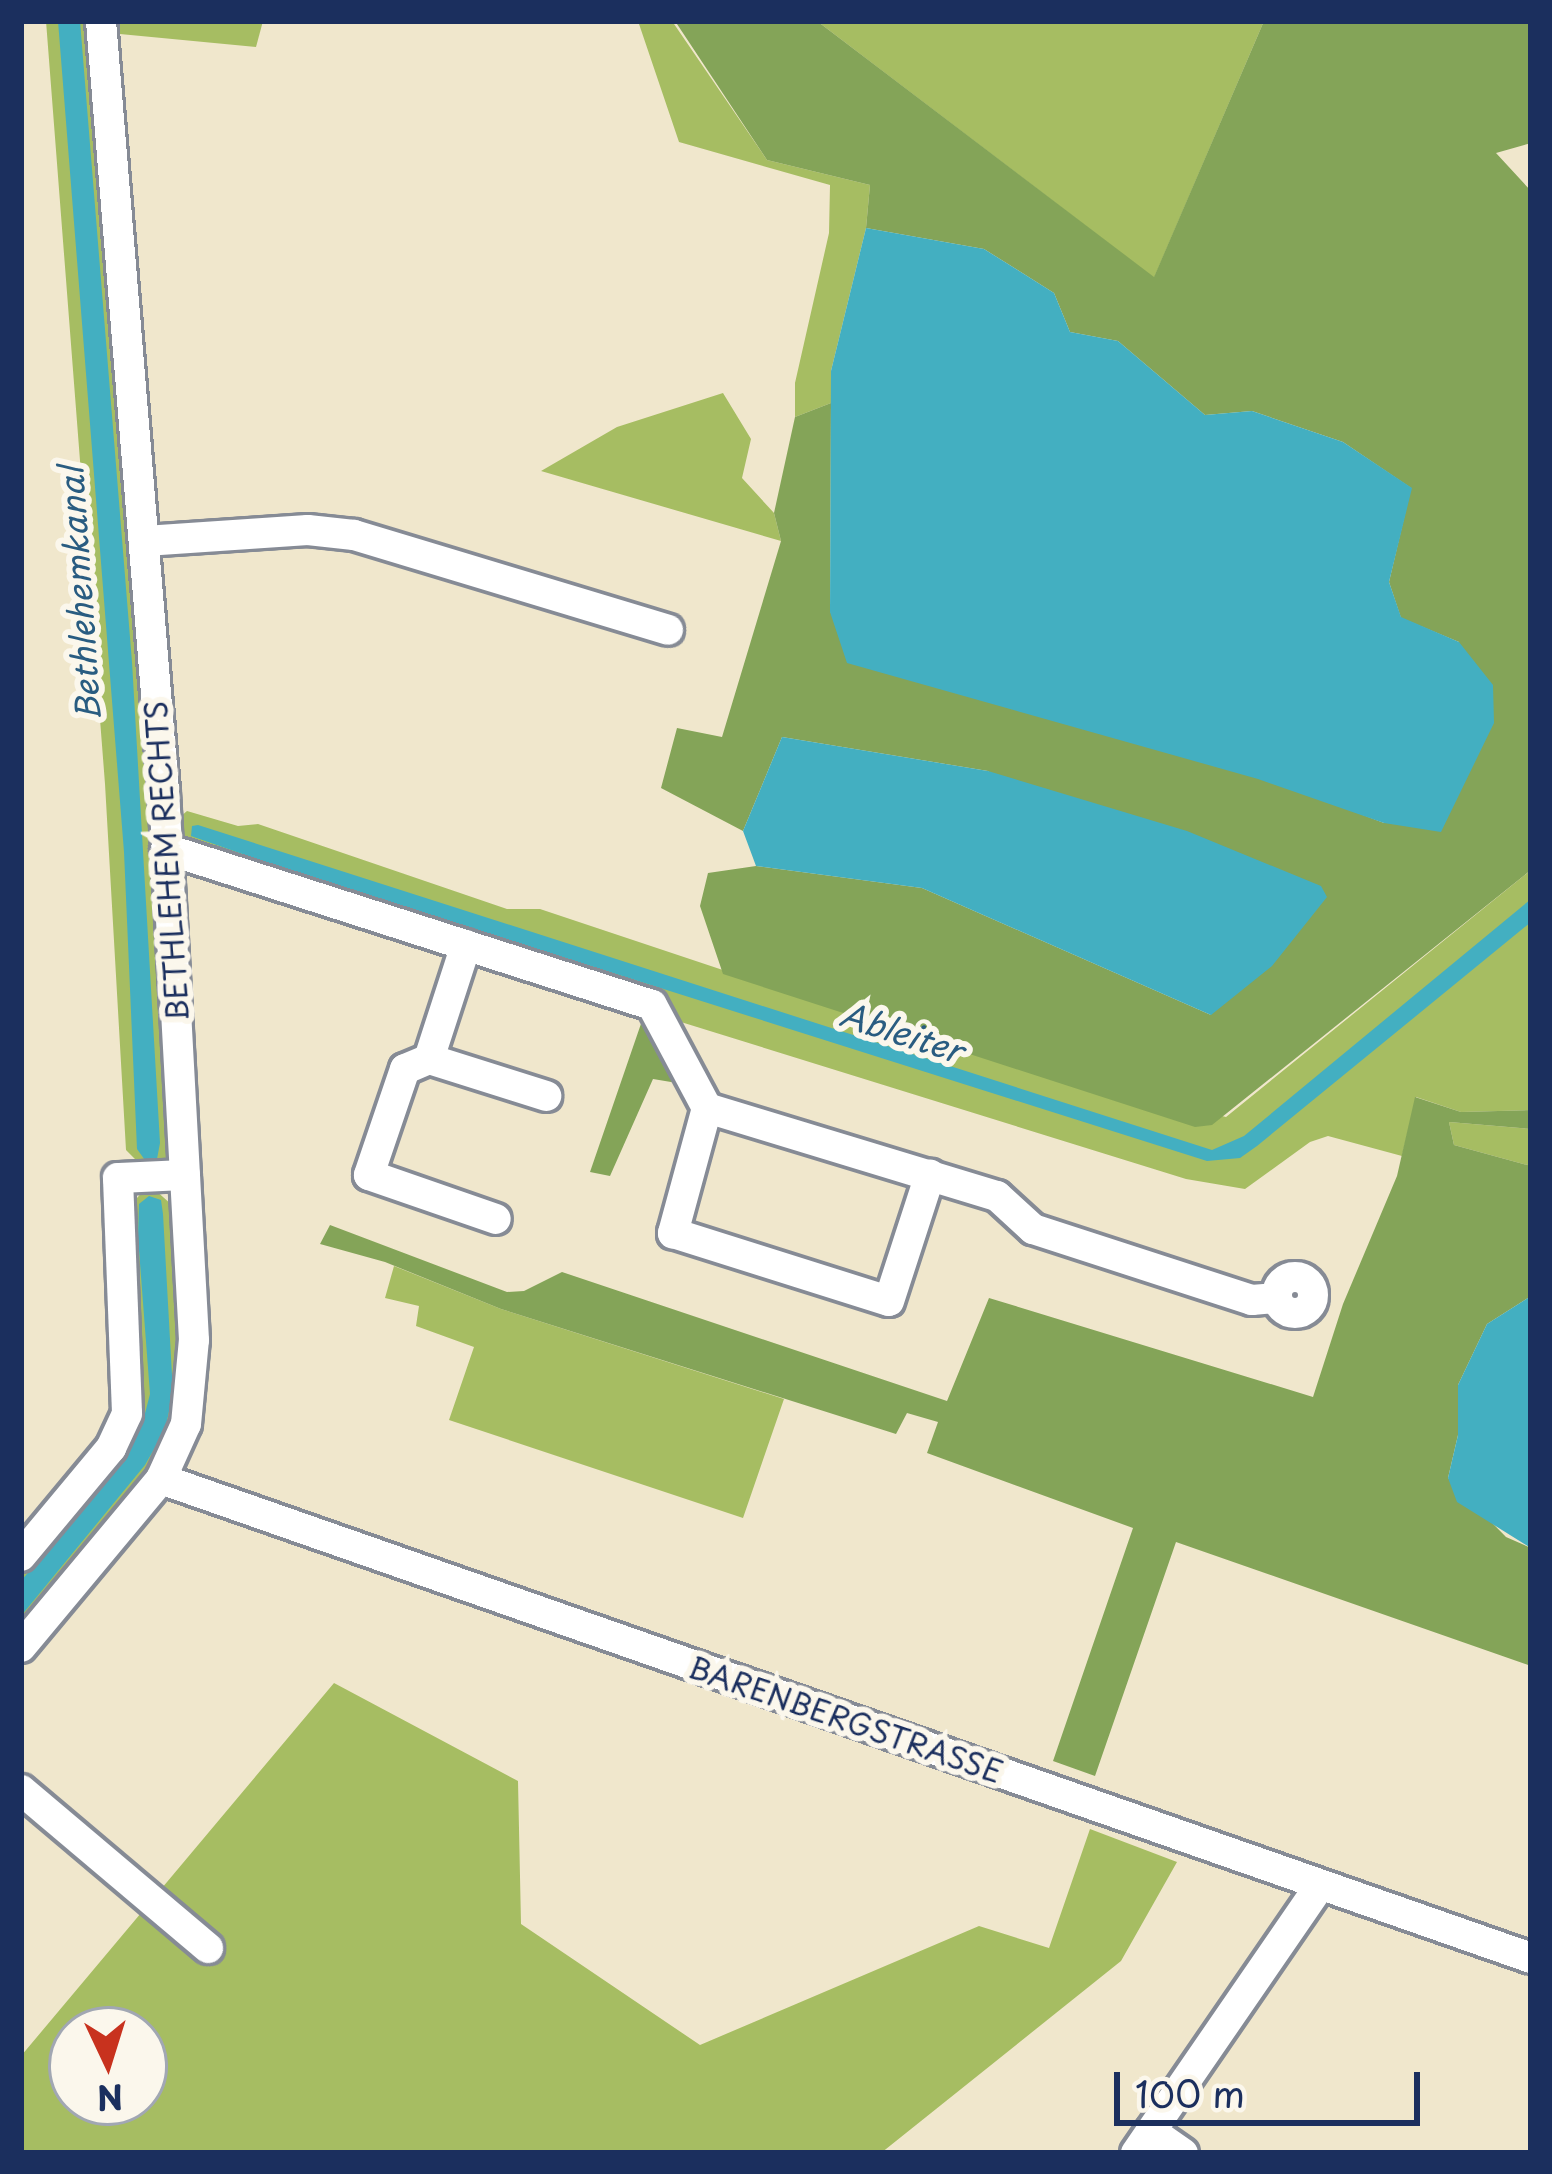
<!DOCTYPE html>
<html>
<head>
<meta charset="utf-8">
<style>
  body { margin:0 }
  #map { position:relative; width:1552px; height:2174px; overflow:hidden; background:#f0e7cc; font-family:"Playpen Sans",sans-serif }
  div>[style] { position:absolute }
  .green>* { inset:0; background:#a6bd62 }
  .forest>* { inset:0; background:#84a458 }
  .water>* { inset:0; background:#43afc1 }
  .roads { filter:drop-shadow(3px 0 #868b95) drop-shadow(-3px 0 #868b95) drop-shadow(0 3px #868b95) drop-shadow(0 -3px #868b95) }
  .minor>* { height:30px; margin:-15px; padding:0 15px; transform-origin:15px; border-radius:15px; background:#fff }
  .minor>.ring { margin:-15px; padding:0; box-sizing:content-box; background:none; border:30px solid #fff; border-radius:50% }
  span { translate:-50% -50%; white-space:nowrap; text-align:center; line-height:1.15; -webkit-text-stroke:12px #fbf7ec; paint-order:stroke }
  .street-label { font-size:30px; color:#1b2f5e }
  .water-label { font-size:33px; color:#295c81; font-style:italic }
  .frame { position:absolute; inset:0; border:24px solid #1b2f5e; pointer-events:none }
  .north { position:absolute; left:48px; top:2006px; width:120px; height:120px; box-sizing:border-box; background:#fbf7ec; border:3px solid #a1a7b3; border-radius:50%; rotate:176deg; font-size:33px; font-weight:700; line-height:48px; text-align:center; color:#1b2f5e }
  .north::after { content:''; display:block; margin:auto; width:42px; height:54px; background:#c8321e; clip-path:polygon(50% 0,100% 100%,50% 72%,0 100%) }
  .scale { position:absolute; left:1114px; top:2072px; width:306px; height:54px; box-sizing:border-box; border:6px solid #1b2f5e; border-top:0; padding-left:15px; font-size:36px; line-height:42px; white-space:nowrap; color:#1b2f5e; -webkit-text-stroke:9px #fbf7ec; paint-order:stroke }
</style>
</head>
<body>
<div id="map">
  <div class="green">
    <i style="clip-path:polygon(46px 21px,93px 21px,141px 595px,170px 1157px,140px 1164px,126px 1150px,105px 784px)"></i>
    <i style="clip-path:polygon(118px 21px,263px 21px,256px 47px,120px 34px)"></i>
    <i style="clip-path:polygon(638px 21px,672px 21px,767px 160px,870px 185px,866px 228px,831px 371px,831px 403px,795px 417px,795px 383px,829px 233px,830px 185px,679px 142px)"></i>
    <i style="clip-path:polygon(817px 21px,1264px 21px,1154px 278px)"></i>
    <i style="clip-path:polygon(723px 393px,751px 439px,742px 478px,774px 513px,781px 541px,541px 471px,617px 427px)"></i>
    <i style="clip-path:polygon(187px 811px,238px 826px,258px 824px,507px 909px,540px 909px,957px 1048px,1226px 1117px,1531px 870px,1531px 1110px,1461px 1112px,1416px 1097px,1402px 1156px,1328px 1136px,1310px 1142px,1245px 1189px,1186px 1179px,668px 1018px,181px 848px,180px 817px)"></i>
    <i style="clip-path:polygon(1449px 1122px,1531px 1129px,1531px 1166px,1454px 1145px)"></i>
    <i style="clip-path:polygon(154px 1189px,172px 1205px,182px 1390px,161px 1460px,21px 1633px,21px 1567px,116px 1454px,130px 1206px,144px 1190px)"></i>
    <i style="clip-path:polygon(394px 1266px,501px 1309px,784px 1399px,743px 1518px,449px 1420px,474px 1347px,416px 1326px,419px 1306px,385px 1298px)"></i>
    <i style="clip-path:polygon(evenodd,334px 1683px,518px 1781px,521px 1924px,700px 2045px,979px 1926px,1049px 1948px,1090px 1829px,1177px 1862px,1121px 1961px,881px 2153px,21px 2153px,21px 2056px,334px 1683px,72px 2030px,144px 2030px,144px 2102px,72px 2102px,72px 2030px)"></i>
  </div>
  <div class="forest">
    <i style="clip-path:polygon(675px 21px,817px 21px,1154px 277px,1264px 21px,1531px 21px,1531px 143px,1496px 153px,1531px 191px,1531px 870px,1212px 1125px,1195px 1127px,723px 974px,700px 906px,708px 873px,756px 866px,922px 888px,1211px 1015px,988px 771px,782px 737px,743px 831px,661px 788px,677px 728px,722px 737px,781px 541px,774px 513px,795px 417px,831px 403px,830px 612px,1384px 823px,1459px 642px,1401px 618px,1389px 582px,1411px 488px,1343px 442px,1252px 411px,1205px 415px,1118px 341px,1070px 332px,1054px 293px,984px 249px,866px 228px,870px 185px,767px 160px)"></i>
    <i style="clip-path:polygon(644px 1015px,683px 1084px,653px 1079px,610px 1176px,590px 1172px)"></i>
    <i style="clip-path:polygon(1415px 1097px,1461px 1112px,1531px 1110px,1531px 1129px,1449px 1122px,1454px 1145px,1531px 1166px,1531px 1296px,1487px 1324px,1458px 1385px,1458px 1435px,1448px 1478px,1506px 1537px,1531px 1548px,1531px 1666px,1176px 1542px,1095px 1776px,1053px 1761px,1133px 1528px,927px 1453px,938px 1422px,907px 1413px,896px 1434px,501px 1309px,385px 1262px,320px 1244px,330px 1225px,507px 1292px,524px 1291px,562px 1272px,947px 1401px,989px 1298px,1313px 1397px,1343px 1304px,1397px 1176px)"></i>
  </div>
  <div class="water">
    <i style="clip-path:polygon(58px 21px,80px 21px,132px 662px,160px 1143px,157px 1159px,147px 1163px,137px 1149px,124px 852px)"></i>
    <i style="clip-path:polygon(866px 228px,984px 249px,1054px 293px,1070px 332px,1118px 341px,1205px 415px,1252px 411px,1343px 442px,1412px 488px,1389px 582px,1401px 617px,1459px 642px,1493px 685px,1494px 723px,1441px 832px,1384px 823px,1258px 779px,847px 663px,830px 612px,831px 371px)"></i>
    <i style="clip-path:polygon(782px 737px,988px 771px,1187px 831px,1321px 886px,1327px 897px,1272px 966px,1211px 1015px,922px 888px,756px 866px,743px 831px)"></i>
    <i style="clip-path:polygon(198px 825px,1212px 1150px,1244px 1136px,1531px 899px,1531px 922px,1257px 1146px,1240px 1158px,1207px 1161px,300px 874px,191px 836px,192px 826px)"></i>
    <i style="clip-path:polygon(149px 1196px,161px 1200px,163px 1214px,173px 1393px,165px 1430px,145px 1465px,21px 1616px,21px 1581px,127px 1454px,142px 1425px,150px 1394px,138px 1237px,139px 1204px)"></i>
    <i style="clip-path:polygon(1531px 1296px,1531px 1548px,1457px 1502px,1448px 1478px,1458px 1435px,1458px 1385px,1487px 1324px)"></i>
  </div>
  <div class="roads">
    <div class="minor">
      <i style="left:145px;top:541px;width:163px;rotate:-3.9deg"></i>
      <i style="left:308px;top:530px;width:46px;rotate:6.2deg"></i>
      <i style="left:354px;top:535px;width:328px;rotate:16.8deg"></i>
      <i style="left:166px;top:849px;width:510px;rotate:17.8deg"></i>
      <i style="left:652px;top:1005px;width:117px;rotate:61.9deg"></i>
      <i style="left:707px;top:1108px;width:303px;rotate:16.9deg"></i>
      <i style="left:997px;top:1196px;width:49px;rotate:42.5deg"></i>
      <i style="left:1033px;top:1229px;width:230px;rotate:18deg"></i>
      <i style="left:1252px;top:1300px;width:25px;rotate:-5deg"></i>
      <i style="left:466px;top:945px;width:120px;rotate:108deg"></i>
      <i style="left:429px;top:1059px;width:123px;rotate:17.5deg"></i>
      <i style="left:429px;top:1059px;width:26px;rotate:157deg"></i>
      <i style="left:405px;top:1069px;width:112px;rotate:108.8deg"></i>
      <i style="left:369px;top:1175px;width:134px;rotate:19.1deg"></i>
      <i style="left:707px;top:1108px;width:130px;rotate:105.2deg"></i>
      <i style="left:673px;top:1233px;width:226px;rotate:17.5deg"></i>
      <i style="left:889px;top:1301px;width:133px;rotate:-72deg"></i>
      <i class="ring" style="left:1277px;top:1277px;width:6px;height:6px"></i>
      <i style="left:161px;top:1479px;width:1451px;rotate:19.27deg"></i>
      <i style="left:21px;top:1556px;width:141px;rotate:-50.2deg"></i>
      <i style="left:111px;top:1448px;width:38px;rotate:-65deg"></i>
      <i style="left:127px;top:1413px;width:235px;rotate:-92.2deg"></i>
      <i style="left:118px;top:1178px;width:67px;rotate:-2.6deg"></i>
      <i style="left:21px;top:1647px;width:219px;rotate:-50.2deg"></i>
      <i style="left:161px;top:1479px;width:60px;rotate:-65.6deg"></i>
      <i style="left:186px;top:1424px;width:84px;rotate:-84.6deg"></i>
      <i style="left:194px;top:1340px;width:550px;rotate:-93.13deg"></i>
      <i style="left:164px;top:791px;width:773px;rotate:-94.68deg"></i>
      <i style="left:21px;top:1790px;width:245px;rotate:40.2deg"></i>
      <i style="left:1151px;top:2131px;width:39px;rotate:35deg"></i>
      <i style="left:1136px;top:2153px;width:325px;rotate:-55.5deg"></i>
    </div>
  </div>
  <div class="street-label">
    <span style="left:166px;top:861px;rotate:-94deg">BETHLEHEM RECHTS</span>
    <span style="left:846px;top:1719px;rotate:19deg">BARENBERGSTRASSE</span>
  </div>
  <div class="water-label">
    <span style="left:79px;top:594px;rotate:-94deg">Bethlehemkanal</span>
    <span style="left:902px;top:1032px;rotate:18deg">Ableiter</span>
  </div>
  <div class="frame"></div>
  <div class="north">N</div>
  <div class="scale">100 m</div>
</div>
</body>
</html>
